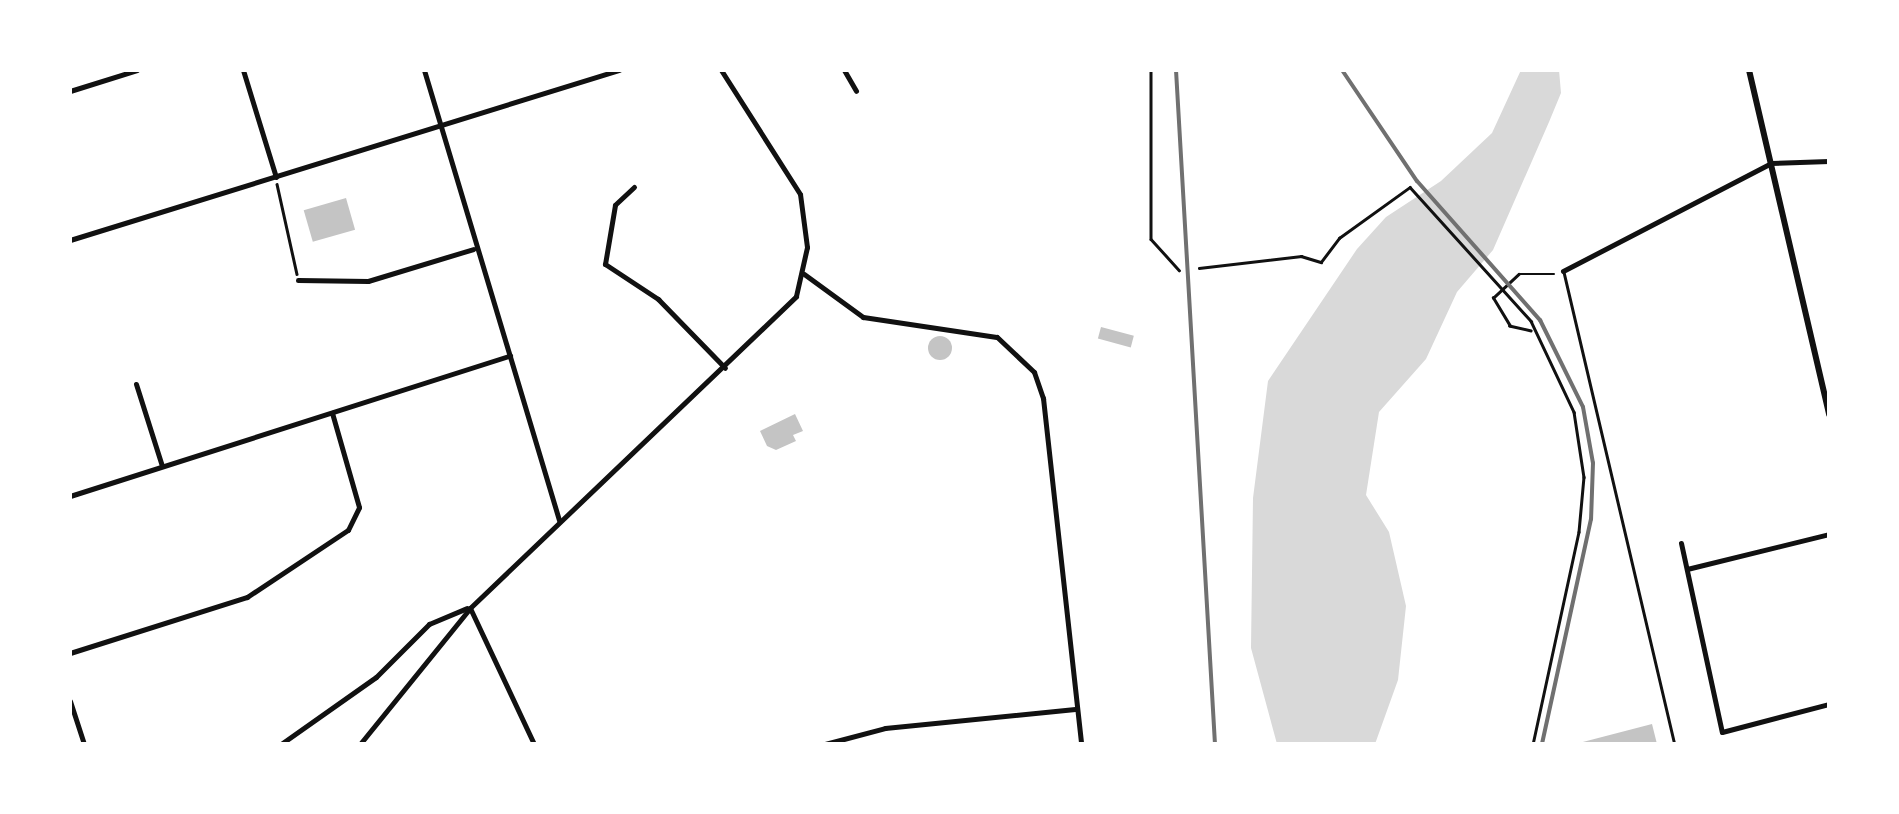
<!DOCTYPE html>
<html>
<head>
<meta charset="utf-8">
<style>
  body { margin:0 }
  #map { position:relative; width:1899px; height:814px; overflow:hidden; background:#fff; font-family:Spectral,serif }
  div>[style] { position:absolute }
  .water>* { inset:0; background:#d9d9d9 }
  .building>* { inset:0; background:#c4c4c4; transform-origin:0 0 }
  .round { border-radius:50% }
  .path>* { height:2.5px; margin:-1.25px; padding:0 1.25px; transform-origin:1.25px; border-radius:1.25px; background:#111 }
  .service>* { height:2.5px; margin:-1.25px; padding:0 1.25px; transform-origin:1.25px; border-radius:1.25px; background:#111 }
  .minor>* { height:5px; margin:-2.5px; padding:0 2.5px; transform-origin:2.5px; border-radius:2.5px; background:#111 }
  .tertiary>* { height:6px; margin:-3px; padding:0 3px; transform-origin:3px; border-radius:3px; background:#111 }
  .rail>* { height:4px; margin:-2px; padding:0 2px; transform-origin:2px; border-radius:2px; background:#707070 }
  span { translate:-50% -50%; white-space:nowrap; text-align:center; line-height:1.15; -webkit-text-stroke:9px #fff; paint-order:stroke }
  .frame { position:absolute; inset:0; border:72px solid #fff; pointer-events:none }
</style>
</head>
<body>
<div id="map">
  <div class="water">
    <i style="clip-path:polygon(1521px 70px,1559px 70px,1561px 93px,1549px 122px,1493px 250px,1457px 292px,1426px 359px,1379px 412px,1366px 495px,1389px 532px,1406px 606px,1398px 680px,1375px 744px,1277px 744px,1251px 648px,1253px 498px,1268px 381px,1357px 249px,1386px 217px,1441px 181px,1492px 133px)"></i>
  </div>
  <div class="building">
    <i style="left:346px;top:198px;width:33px;height:44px;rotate:74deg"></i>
    <i style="left:1101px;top:327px;width:34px;height:12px;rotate:15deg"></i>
    <i class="round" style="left:928px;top:336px;width:24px;height:24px"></i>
    <i style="clip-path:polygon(795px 414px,803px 431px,793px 435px,796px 441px,776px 450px,767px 446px,760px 431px)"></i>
    <i style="clip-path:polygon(1652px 724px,1657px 744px,1579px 744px,1579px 743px)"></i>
  </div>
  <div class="path">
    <i style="left:1151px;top:70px;width:169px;rotate:90deg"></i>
    <i style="left:1151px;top:239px;width:42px;rotate:47.9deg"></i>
    <i style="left:277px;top:184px;width:92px;rotate:77.5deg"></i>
    <i style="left:1199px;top:268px;width:103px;rotate:-6.7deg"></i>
    <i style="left:1301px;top:256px;width:21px;rotate:17deg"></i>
    <i style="left:1321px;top:262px;width:30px;rotate:-53deg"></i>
    <i style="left:1339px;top:238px;width:87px;rotate:-35.7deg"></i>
    <i style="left:1410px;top:187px;width:181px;rotate:47.9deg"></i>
    <i style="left:1531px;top:321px;width:101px;rotate:64.7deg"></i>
    <i style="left:1574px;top:412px;width:66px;rotate:81.3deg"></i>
    <i style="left:1584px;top:477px;width:55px;rotate:95.2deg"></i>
    <i style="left:1579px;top:532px;width:217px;rotate:102.2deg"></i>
    <i style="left:1531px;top:331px;width:22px;rotate:-167deg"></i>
    <i style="left:1510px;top:326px;width:33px;rotate:-121deg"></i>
    <i style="left:1493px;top:298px;width:35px;rotate:-43deg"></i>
    <i style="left:1519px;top:274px;width:35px"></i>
  </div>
  <div class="service">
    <i style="left:1564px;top:272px;width:485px;rotate:76.8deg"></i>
  </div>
  <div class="minor">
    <i style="left:243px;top:70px;width:112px;rotate:72.9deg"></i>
    <i style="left:424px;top:70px;width:470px;rotate:73.3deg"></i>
    <i style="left:844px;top:70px;width:24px;rotate:60deg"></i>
    <i style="left:70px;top:91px;width:70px;rotate:-17.4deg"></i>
    <i style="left:634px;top:187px;width:26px;rotate:137deg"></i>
    <i style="left:615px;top:205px;width:60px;rotate:99.6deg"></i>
    <i style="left:605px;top:264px;width:64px;rotate:33.4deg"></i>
    <i style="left:658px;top:299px;width:96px;rotate:45.8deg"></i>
    <i style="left:70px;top:240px;width:575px;rotate:-17.21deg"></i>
    <i style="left:1563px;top:271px;width:234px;rotate:-27.4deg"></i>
    <i style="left:1771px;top:163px;width:58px;rotate:-2deg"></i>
    <i style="left:804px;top:274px;width:73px;rotate:36.1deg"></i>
    <i style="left:863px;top:317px;width:135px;rotate:8.5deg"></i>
    <i style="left:997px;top:337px;width:51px;rotate:43.4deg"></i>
    <i style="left:1034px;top:372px;width:28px;rotate:71deg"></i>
    <i style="left:1043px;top:398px;width:348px;rotate:83.7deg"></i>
    <i style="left:298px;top:280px;width:70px;rotate:0.8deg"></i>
    <i style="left:368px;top:281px;width:110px;rotate:-16.9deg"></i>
    <i style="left:136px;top:384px;width:86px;rotate:72.4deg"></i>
    <i style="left:70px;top:496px;width:462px;rotate:-17.7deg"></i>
    <i style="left:1681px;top:543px;width:193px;rotate:77.8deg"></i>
    <i style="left:1722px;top:732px;width:111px;rotate:-14.7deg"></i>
    <i style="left:1687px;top:569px;width:146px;rotate:-13.8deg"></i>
    <i style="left:470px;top:608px;width:150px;rotate:64.8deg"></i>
    <i style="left:70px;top:653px;width:186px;rotate:-17.6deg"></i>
    <i style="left:247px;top:597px;width:121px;rotate:-33.6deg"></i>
    <i style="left:348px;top:530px;width:25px;rotate:-64deg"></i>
    <i style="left:359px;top:507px;width:98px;rotate:-106deg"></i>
    <i style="left:70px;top:701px;width:45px;rotate:72deg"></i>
    <i style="left:281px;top:744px;width:116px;rotate:-35.2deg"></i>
    <i style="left:376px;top:677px;width:75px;rotate:-45deg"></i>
    <i style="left:429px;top:624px;width:41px;rotate:-22.8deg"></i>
    <i style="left:360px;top:744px;width:175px;rotate:-51deg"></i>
    <i style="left:470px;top:608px;width:451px;rotate:-43.7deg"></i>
    <i style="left:796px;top:296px;width:50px;rotate:-77.3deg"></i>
    <i style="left:807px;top:247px;width:53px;rotate:-97.5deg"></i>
    <i style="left:800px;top:194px;width:147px;rotate:-122.5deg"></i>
    <i style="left:825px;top:744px;width:62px;rotate:-14.9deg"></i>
    <i style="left:885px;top:728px;width:191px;rotate:-5.7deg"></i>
  </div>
  <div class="tertiary">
    <i style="left:1749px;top:70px;width:354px;rotate:76.9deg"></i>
  </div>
  <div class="rail">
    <i style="left:1176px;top:70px;width:675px;rotate:86.69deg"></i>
    <i style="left:1342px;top:70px;width:134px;rotate:56deg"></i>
    <i style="left:1417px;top:181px;width:186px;rotate:48.5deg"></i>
    <i style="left:1540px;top:320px;width:97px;rotate:63.7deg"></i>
    <i style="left:1583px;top:407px;width:57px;rotate:79.9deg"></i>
    <i style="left:1593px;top:463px;width:56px;rotate:92deg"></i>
    <i style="left:1591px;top:519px;width:230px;rotate:102.3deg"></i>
  </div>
  <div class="frame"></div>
</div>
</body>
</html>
